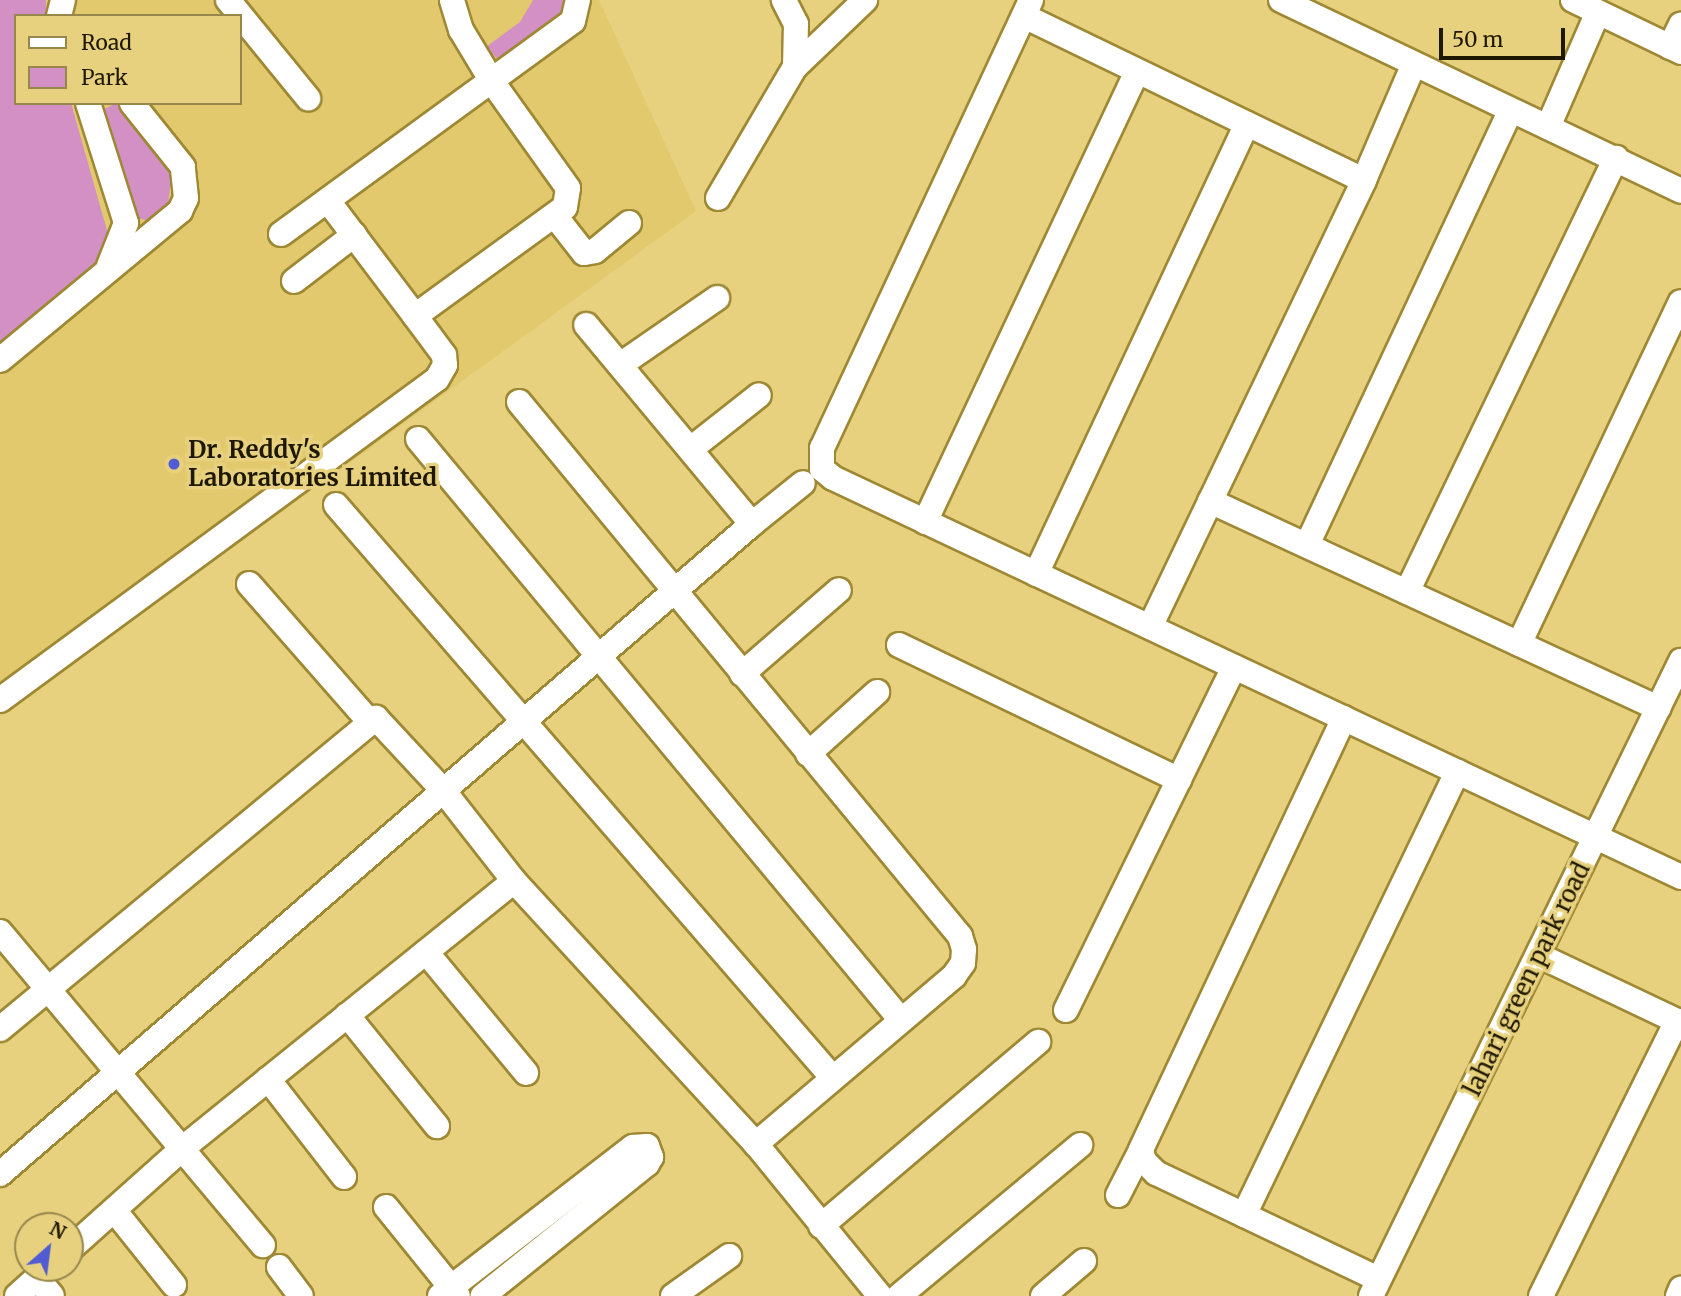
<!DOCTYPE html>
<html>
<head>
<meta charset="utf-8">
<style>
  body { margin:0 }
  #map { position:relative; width:1681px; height:1296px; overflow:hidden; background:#e7d17e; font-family:Merriweather,serif }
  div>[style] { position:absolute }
  .built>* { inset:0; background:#e2c96d }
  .green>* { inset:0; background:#d390c5 }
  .roads { filter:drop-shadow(2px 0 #9e8834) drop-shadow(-2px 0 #9e8834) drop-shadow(0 2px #9e8834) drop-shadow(0 -2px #9e8834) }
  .minor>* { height:24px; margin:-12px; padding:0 12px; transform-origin:12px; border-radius:12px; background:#fff }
  .dots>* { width:19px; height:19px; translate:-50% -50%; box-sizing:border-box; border:4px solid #e7d17e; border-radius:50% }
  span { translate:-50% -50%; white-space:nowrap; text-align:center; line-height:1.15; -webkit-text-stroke:7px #e7d17e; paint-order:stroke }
  .poi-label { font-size:24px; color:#1f1800; font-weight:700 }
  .left { translate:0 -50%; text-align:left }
  .street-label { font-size:24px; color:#1f1800 }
  .legend { position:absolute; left:14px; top:14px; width:228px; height:91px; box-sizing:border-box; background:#e7d17e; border:2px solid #97874c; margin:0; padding:9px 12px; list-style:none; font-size:21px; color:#1f1800 }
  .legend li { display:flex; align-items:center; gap:14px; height:35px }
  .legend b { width:35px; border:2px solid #97874c }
  .north { position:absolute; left:14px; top:1212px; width:70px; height:70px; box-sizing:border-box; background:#e7d17e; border:2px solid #97874c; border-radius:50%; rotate:28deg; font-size:19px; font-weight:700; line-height:28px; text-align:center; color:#1f1800 }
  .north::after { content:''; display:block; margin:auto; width:24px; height:32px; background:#515cd2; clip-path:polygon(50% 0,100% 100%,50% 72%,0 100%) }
  .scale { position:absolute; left:1439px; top:28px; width:126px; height:32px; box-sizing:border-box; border:4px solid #1f1800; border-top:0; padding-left:9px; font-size:21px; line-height:24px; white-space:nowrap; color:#1f1800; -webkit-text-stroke:5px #e7d17e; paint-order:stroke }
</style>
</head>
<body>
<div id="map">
  <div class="built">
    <i style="clip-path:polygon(evenodd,0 0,599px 0,696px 211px,0 717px,0 0,16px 16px,240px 16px,240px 103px,16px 103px,16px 16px)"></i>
  </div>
  <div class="green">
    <i style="clip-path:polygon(0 0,46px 0,46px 16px,16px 16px,16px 103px,71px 103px,108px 234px,103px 261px,0 347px)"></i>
    <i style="clip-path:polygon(533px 0,567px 0,566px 11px,506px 68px,486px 47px,520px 22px)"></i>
    <i style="clip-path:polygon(114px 104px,122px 107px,172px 169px,168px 206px,150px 221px,133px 217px,101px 111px)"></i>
  </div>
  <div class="roads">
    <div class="minor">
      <i style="left:228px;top:0;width:127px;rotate:50.8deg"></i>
      <i style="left:1031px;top:0;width:494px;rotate:115deg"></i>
      <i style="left:822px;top:448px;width:21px;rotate:90deg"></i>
      <i style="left:822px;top:469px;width:14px;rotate:39deg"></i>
      <i style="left:833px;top:478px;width:937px;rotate:25.2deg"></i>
      <i style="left:1281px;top:0;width:443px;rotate:25.5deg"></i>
      <i style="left:1573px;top:0;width:120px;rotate:25.7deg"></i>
      <i style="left:59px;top:16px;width:16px;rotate:-76deg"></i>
      <i style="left:1024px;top:16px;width:377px;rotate:25.8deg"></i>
      <i style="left:1670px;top:47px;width:25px;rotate:-64deg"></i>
      <i style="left:795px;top:67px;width:97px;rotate:-43.7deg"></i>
      <i style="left:88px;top:103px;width:126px;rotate:72.4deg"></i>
      <i style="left:126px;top:223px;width:46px;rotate:111.6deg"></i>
      <i style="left:1548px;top:127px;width:125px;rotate:-66.5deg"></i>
      <i style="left:718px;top:198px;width:152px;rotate:-59.6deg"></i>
      <i style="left:795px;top:67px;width:43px;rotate:-88.7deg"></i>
      <i style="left:796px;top:24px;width:27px;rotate:-117deg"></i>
      <i style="left:328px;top:201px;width:144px;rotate:52.9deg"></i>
      <i style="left:415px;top:316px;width:185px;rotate:-36deg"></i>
      <i style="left:565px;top:207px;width:19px;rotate:-81deg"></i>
      <i style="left:568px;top:188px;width:129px;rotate:-125.5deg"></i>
      <i style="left:493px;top:83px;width:62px;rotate:-121.1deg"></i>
      <i style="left:461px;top:30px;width:31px;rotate:-107deg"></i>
      <i style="left:555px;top:216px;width:47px;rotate:51.9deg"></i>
      <i style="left:584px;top:253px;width:11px;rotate:-10deg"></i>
      <i style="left:595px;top:251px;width:44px;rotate:-39.5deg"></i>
      <i style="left:281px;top:234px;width:361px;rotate:-36.1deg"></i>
      <i style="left:573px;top:21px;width:22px;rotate:-77deg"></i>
      <i style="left:294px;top:281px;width:76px;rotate:-37.5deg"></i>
      <i style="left:0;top:360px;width:234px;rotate:-39.6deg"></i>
      <i style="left:180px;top:211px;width:14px;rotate:-65deg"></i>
      <i style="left:186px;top:198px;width:31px;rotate:-96deg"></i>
      <i style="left:183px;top:167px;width:82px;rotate:-128.6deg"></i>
      <i style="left:620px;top:365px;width:118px;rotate:-34.6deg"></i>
      <i style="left:519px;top:402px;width:693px;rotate:50.45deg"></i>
      <i style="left:960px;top:936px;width:14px;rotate:73deg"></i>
      <i style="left:964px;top:949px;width:14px;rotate:94deg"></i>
      <i style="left:963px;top:963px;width:16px;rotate:125deg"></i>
      <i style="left:954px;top:976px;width:260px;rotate:139.7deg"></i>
      <i style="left:418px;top:439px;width:756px;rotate:50.26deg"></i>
      <i style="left:692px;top:448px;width:85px;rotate:-38.3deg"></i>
      <i style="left:1210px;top:501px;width:494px;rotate:24.8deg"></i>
      <i style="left:336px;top:505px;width:757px;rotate:49.07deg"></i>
      <i style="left:925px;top:522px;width:498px;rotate:-64.8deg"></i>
      <i style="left:752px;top:524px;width:65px;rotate:-38.8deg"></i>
      <i style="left:1307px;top:545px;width:480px;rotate:-64.9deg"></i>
      <i style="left:1036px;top:574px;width:497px;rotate:-64.9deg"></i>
      <i style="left:249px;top:584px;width:184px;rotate:48.8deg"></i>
      <i style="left:1407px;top:592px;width:482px;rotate:-64.3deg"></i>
      <i style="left:1150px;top:627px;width:496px;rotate:-64.4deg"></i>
      <i style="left:1364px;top:180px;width:124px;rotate:-66.7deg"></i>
      <i style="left:1519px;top:644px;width:378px;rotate:-64.7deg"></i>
      <i style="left:899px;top:645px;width:311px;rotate:25.7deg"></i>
      <i style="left:742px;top:674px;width:128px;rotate:-40.9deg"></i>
      <i style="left:0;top:700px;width:542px;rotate:-36.3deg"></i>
      <i style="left:437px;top:379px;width:16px;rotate:-60deg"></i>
      <i style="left:445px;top:365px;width:10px;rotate:-96deg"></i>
      <i style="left:444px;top:355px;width:49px;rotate:-126.6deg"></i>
      <i style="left:1344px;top:718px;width:477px;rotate:115.2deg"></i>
      <i style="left:1141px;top:1150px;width:11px;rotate:75deg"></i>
      <i style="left:1144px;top:1161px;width:17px;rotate:45deg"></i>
      <i style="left:1156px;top:1173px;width:246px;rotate:25.5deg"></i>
      <i style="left:808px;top:754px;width:93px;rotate:-41.9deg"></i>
      <i style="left:0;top:932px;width:409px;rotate:50deg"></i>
      <i style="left:426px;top:952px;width:157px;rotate:50.4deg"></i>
      <i style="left:1540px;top:956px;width:156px;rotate:25.4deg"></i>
      <i style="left:1066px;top:1010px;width:382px;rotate:-63.9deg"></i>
      <i style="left:347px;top:1015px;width:143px;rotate:51deg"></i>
      <i style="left:0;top:1029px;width:488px;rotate:-39.6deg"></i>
      <i style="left:376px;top:718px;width:98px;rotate:47.1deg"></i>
      <i style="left:443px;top:790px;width:115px;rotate:52deg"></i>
      <i style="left:514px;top:881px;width:357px;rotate:47.4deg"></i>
      <i style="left:756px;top:1144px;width:196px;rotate:50.8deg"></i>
      <i style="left:268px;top:1079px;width:124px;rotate:52.2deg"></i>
      <i style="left:0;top:1174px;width:994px;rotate:-40.84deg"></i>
      <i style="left:752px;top:524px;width:259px;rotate:-129.8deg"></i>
      <i style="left:1118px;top:1195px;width:51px;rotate:-62.9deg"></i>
      <i style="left:386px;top:1207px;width:114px;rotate:51deg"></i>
      <i style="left:114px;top:1210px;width:96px;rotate:51.3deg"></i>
      <i style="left:1244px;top:1215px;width:492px;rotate:-64.3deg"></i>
      <i style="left:821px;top:1226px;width:285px;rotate:-40.3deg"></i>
      <i style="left:70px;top:1249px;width:152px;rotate:-41.8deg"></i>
      <i style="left:183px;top:1148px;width:425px;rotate:-38.9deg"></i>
      <i style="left:279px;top:1267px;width:36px;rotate:53deg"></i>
      <i style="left:37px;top:1278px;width:23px;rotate:50deg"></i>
      <i style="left:17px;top:1296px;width:42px;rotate:-42.1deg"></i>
      <i style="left:440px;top:1296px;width:244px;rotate:-37.7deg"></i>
      <i style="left:633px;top:1147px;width:14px;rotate:-4deg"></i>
      <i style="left:647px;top:1146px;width:12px;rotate:70deg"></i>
      <i style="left:651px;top:1157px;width:8px;rotate:120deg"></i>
      <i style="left:647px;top:1164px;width:211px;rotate:141.2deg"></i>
      <i style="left:673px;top:1296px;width:69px;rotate:-35.5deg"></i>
      <i style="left:899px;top:1296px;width:236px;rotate:-39.8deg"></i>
      <i style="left:1043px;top:1296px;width:54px;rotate:-40.5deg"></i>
      <i style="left:1371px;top:1296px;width:707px;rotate:-63.98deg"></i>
      <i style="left:1541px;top:1296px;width:307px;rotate:-63.7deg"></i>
      <i style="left:1678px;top:1296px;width:8px;rotate:-67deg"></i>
    </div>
  </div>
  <div class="dots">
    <i style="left:174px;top:464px;background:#515cd2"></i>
  </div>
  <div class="poi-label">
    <span class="left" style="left:188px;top:464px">Dr. Reddy's<br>Laboratories Limited</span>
  </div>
  <div class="street-label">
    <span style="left:1527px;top:979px;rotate:-64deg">lahari green park road</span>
  </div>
  <ul class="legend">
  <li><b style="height:9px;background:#fff"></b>Road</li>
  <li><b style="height:19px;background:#d390c5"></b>Park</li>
  </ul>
  <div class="north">N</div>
  <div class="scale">50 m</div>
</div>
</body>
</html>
